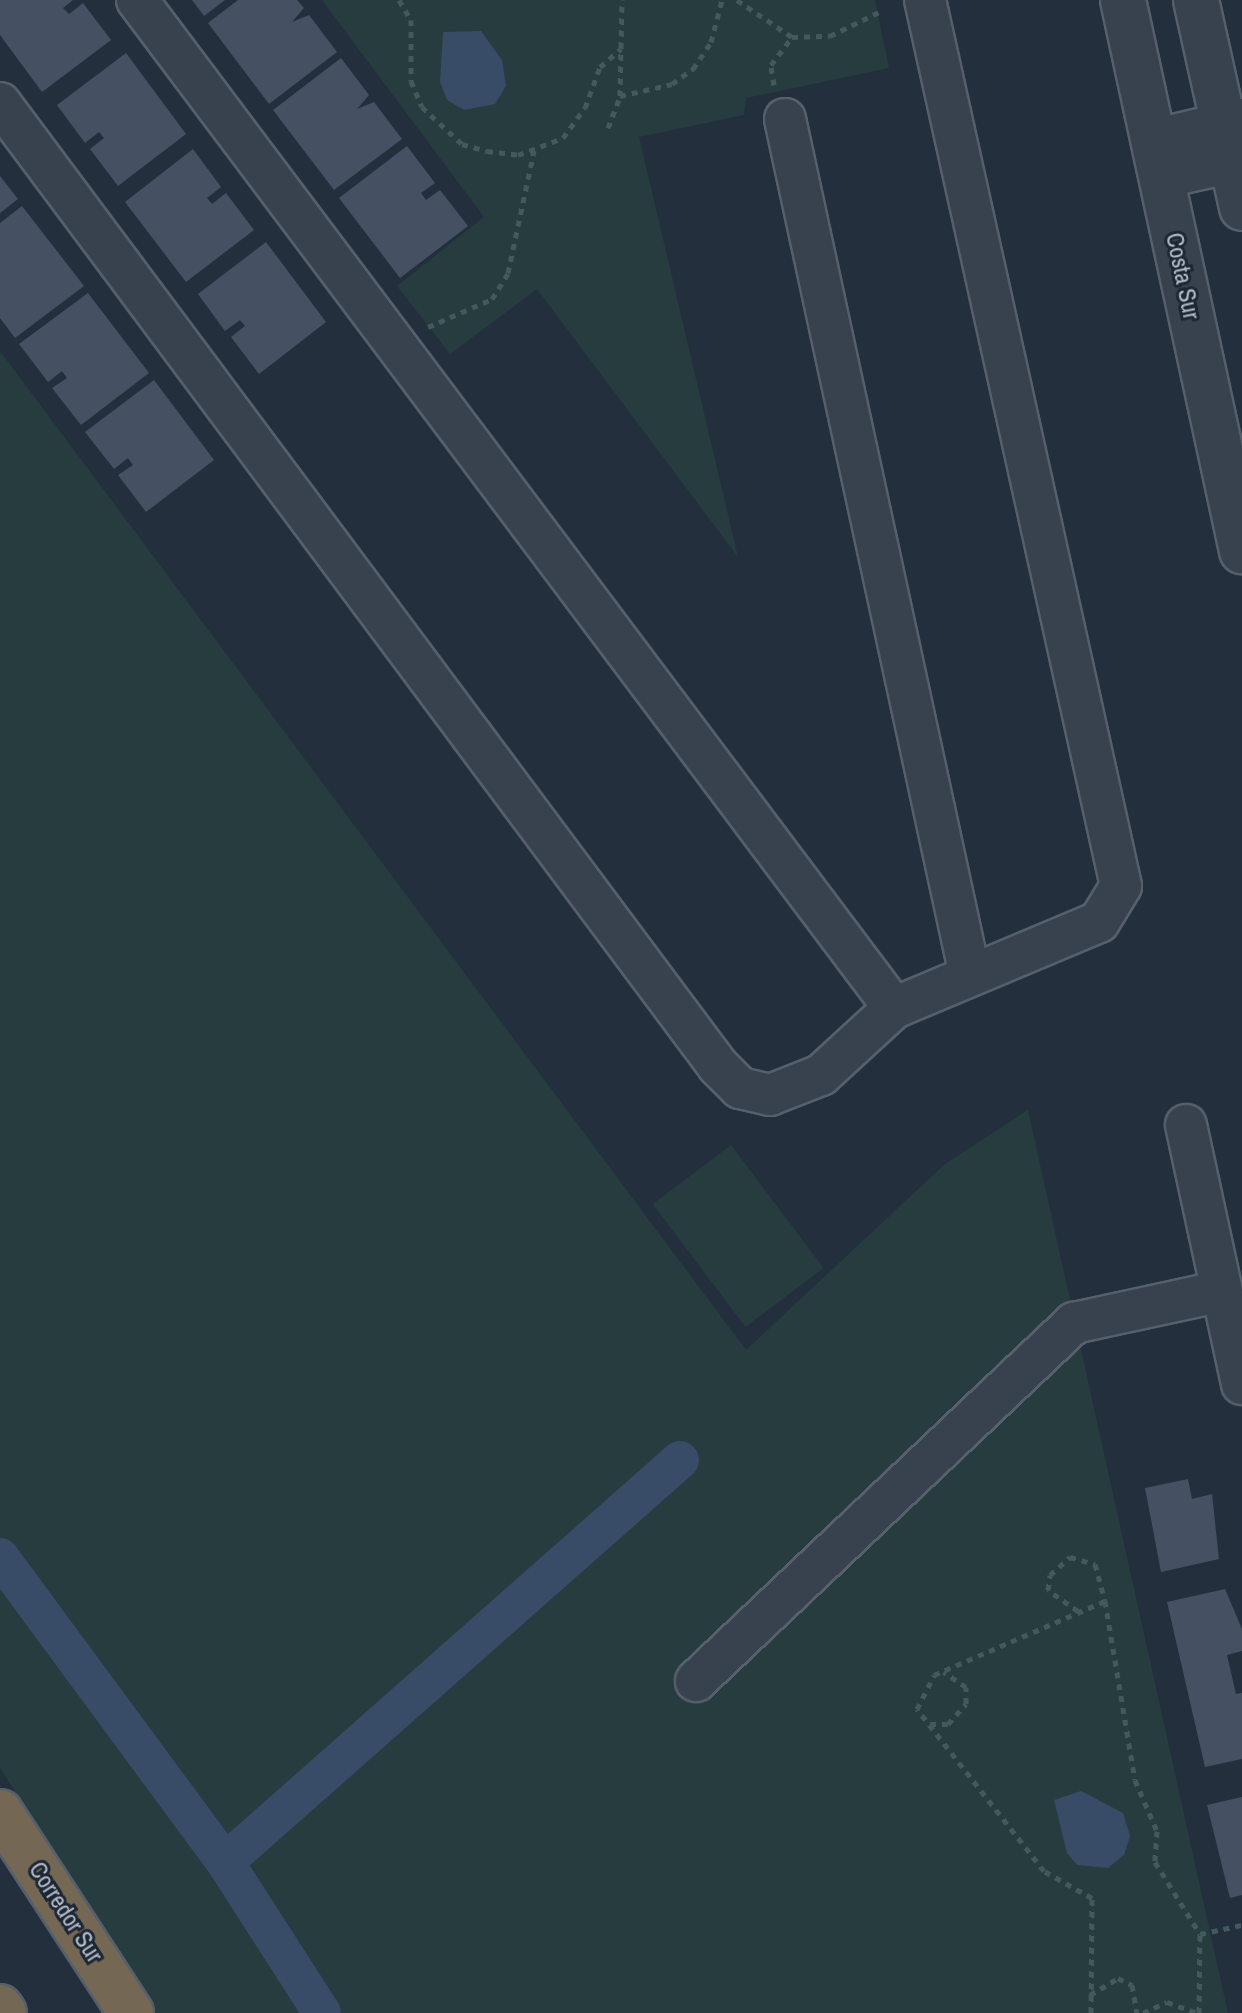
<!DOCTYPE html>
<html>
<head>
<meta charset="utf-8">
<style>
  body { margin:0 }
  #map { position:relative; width:1242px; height:2013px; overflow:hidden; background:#242f3e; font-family:"Archivo Narrow",sans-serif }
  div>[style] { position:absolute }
  .green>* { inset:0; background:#263c3f; transform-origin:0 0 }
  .water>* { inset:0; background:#394c67 }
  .canal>* { height:38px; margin:-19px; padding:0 19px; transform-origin:19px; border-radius:19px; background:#394c67 }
  .building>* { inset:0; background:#455162 }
  .path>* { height:5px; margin-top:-2.5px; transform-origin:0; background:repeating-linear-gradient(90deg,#44595c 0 6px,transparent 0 12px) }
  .roads { filter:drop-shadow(2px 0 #565f6c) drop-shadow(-2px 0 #565f6c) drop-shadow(0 2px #565f6c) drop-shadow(0 -2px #565f6c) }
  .minor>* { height:40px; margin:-20px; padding:0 20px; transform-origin:20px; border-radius:20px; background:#38414e }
  .tertiary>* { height:44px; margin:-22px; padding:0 22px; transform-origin:22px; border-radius:22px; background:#38414e }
  .motorway>* { height:44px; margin:-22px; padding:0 22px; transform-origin:22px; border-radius:22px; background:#746855 }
  span { translate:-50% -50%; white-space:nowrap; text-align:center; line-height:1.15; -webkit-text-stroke:6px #1d2633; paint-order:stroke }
  .street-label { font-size:24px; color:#b4bcc9 }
</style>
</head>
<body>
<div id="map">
  <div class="green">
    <i style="clip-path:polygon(322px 0,875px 0,889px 68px,746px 98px,744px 115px,639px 137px,738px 557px,537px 289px,450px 354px,397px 286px,484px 217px)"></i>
    <i style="clip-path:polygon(0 351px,746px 1350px,945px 1164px,1028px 1110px,1228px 2013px,155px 2013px,0 1768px)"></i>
    <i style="left:731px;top:1145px;width:154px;height:98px;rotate:53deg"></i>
  </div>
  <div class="water">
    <i style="clip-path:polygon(481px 31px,502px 60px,506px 86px,495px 104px,464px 110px,447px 100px,440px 82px,443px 32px)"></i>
    <i style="clip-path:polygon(1081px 1791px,1123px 1813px,1130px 1836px,1124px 1855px,1108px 1868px,1077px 1865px,1067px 1853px,1054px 1800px)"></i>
  </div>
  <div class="canal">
    <i style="left:0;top:1557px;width:379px;rotate:53.6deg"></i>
    <i style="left:225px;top:1862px;width:607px;rotate:-41.46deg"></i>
    <i style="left:225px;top:1862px;width:179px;rotate:57.3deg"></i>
  </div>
  <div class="building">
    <i style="clip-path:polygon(0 0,73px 0,63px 8px,69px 14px,83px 3px,111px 40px,42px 92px,0 35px)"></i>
    <i style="clip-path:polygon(192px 0,225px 0,204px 16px)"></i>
    <i style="clip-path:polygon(238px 0,297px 0,304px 8px,292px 22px,309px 15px,337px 52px,269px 104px,208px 23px)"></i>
    <i style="clip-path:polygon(126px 53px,186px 134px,118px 186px,90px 149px,104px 138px,99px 132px,85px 143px,57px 105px)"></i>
    <i style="clip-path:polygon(341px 58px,369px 95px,357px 109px,374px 102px,402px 139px,334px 190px,273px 110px)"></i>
    <i style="clip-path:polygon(407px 146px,435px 183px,421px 193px,426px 200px,440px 190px,468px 226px,400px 278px,339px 198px)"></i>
    <i style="clip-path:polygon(193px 149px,221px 187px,207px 198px,212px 204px,226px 193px,254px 230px,186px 282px,125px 202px)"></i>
    <i style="clip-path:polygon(0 176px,18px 199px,0 213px)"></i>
    <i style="clip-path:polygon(22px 206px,84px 286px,15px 338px,0 318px,0 223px)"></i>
    <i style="clip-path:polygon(266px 242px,326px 322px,259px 374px,231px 337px,245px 326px,240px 320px,225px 331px,198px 294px)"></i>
    <i style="clip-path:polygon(88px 293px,149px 373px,81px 425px,52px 388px,67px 378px,62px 371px,48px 382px,19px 344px)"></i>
    <i style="clip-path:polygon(154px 380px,214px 460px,146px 512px,118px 475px,133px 465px,128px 458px,114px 469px,85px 432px)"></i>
    <i style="clip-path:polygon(1188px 1479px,1192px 1499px,1212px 1494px,1219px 1559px,1161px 1572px,1145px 1488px)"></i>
    <i style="clip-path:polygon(1225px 1589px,1242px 1629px,1242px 1651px,1227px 1655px,1236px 1694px,1242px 1693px,1242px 1759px,1205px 1767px,1167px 1602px)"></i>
    <i style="clip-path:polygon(1242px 1797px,1242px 1895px,1230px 1898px,1207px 1805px)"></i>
  </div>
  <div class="path">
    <i style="left:399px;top:0;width:23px;rotate:59deg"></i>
    <i style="left:411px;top:20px;width:61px;rotate:90deg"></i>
    <i style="left:411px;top:81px;width:28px;rotate:67deg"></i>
    <i style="left:422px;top:107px;width:54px;rotate:42.8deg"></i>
    <i style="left:462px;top:144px;width:26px;rotate:16deg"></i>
    <i style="left:487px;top:151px;width:31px;rotate:7deg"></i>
    <i style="left:518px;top:155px;width:48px;rotate:-20.7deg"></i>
    <i style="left:563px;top:138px;width:37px;rotate:-54deg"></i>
    <i style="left:585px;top:108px;width:44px;rotate:-69.9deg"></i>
    <i style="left:600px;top:67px;width:28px;rotate:-41deg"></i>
    <i style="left:737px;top:0;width:66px;rotate:33.9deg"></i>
    <i style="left:774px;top:85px;width:20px;rotate:-99deg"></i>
    <i style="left:771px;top:65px;width:35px;rotate:-53deg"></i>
    <i style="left:792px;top:37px;width:38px;rotate:-2deg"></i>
    <i style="left:830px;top:36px;width:57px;rotate:-26.1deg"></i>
    <i style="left:620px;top:96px;width:53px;rotate:-13deg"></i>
    <i style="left:672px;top:84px;width:26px;rotate:-36deg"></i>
    <i style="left:693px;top:69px;width:32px;rotate:-56deg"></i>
    <i style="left:711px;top:42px;width:43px;rotate:-75.3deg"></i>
    <i style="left:608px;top:128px;width:34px;rotate:-69deg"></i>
    <i style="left:620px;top:96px;width:96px;rotate:-88.8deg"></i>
    <i style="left:428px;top:327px;width:70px;rotate:-23.6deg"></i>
    <i style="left:492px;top:299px;width:31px;rotate:-58deg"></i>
    <i style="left:508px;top:273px;width:125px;rotate:-78deg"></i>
    <i style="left:1078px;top:1611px;width:37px;rotate:-145deg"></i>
    <i style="left:1048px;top:1590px;width:15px;rotate:-82deg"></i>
    <i style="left:1050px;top:1575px;width:27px;rotate:-42deg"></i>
    <i style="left:1070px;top:1557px;width:26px;rotate:16deg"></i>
    <i style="left:1095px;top:1564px;width:38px;rotate:75deg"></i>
    <i style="left:930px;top:1724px;width:18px"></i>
    <i style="left:948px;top:1724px;width:27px;rotate:-48deg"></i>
    <i style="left:966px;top:1704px;width:17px;rotate:-90deg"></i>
    <i style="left:966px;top:1687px;width:27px;rotate:-146deg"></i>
    <i style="left:1090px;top:1995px;width:33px;rotate:-31deg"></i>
    <i style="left:1118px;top:1978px;width:16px;rotate:27deg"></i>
    <i style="left:1132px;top:1985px;width:28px;rotate:80deg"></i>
    <i style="left:1091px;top:2013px;width:115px;rotate:-89.5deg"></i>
    <i style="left:1092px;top:1898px;width:55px;rotate:-150.6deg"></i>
    <i style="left:1044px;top:1871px;width:206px;rotate:-128.1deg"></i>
    <i style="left:917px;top:1709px;width:38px;rotate:-63deg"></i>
    <i style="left:934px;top:1675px;width:186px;rotate:-23.4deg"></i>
    <i style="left:1105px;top:1601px;width:181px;rotate:80.5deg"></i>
    <i style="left:1135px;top:1780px;width:56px;rotate:66.7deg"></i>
    <i style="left:1157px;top:1831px;width:31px;rotate:94deg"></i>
    <i style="left:1155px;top:1862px;width:85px;rotate:58deg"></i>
    <i style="left:1200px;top:1934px;width:43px;rotate:-12.1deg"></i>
    <i style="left:1143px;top:2013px;width:26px;rotate:-25deg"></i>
    <i style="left:1167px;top:2002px;width:33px;rotate:20deg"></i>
    <i style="left:1199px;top:2013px;width:79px;rotate:-89.3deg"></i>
  </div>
  <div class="roads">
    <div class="minor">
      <i style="left:137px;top:0;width:1261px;rotate:53.09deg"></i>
      <i style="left:0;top:103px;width:1201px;rotate:53.29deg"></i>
      <i style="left:718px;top:1066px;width:31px;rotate:45deg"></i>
      <i style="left:740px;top:1088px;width:31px;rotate:13deg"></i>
      <i style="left:770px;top:1095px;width:55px;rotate:-21.4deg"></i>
      <i style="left:821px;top:1075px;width:99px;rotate:-42.5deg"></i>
      <i style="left:894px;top:1008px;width:222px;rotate:-22.8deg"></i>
      <i style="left:1099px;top:922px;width:42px;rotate:-58.6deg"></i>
      <i style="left:1121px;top:886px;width:907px;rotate:-102.47deg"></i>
      <i style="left:785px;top:119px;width:872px;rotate:77.81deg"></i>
      <i style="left:1153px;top:140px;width:91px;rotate:-13.3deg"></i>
      <i style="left:1161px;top:178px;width:83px;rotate:-12.5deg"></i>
      <i style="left:1186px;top:1125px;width:265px;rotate:77.8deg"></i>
      <i style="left:696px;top:1681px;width:521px;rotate:-43.44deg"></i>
      <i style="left:1074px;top:1323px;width:151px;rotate:-12.2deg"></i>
    </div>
    <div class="tertiary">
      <i style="left:1123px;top:0;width:564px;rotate:77.81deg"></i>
      <i style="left:1196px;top:0;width:213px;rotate:77.5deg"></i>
    </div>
    <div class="motorway">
      <i style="left:0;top:1812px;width:240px;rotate:56.9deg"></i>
      <i style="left:0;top:2007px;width:7px;rotate:56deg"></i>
    </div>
  </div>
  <div class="street-label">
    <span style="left:1183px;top:276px;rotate:78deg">Costa Sur</span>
    <span style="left:66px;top:1912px;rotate:57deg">Corredor Sur</span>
  </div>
</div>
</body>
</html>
